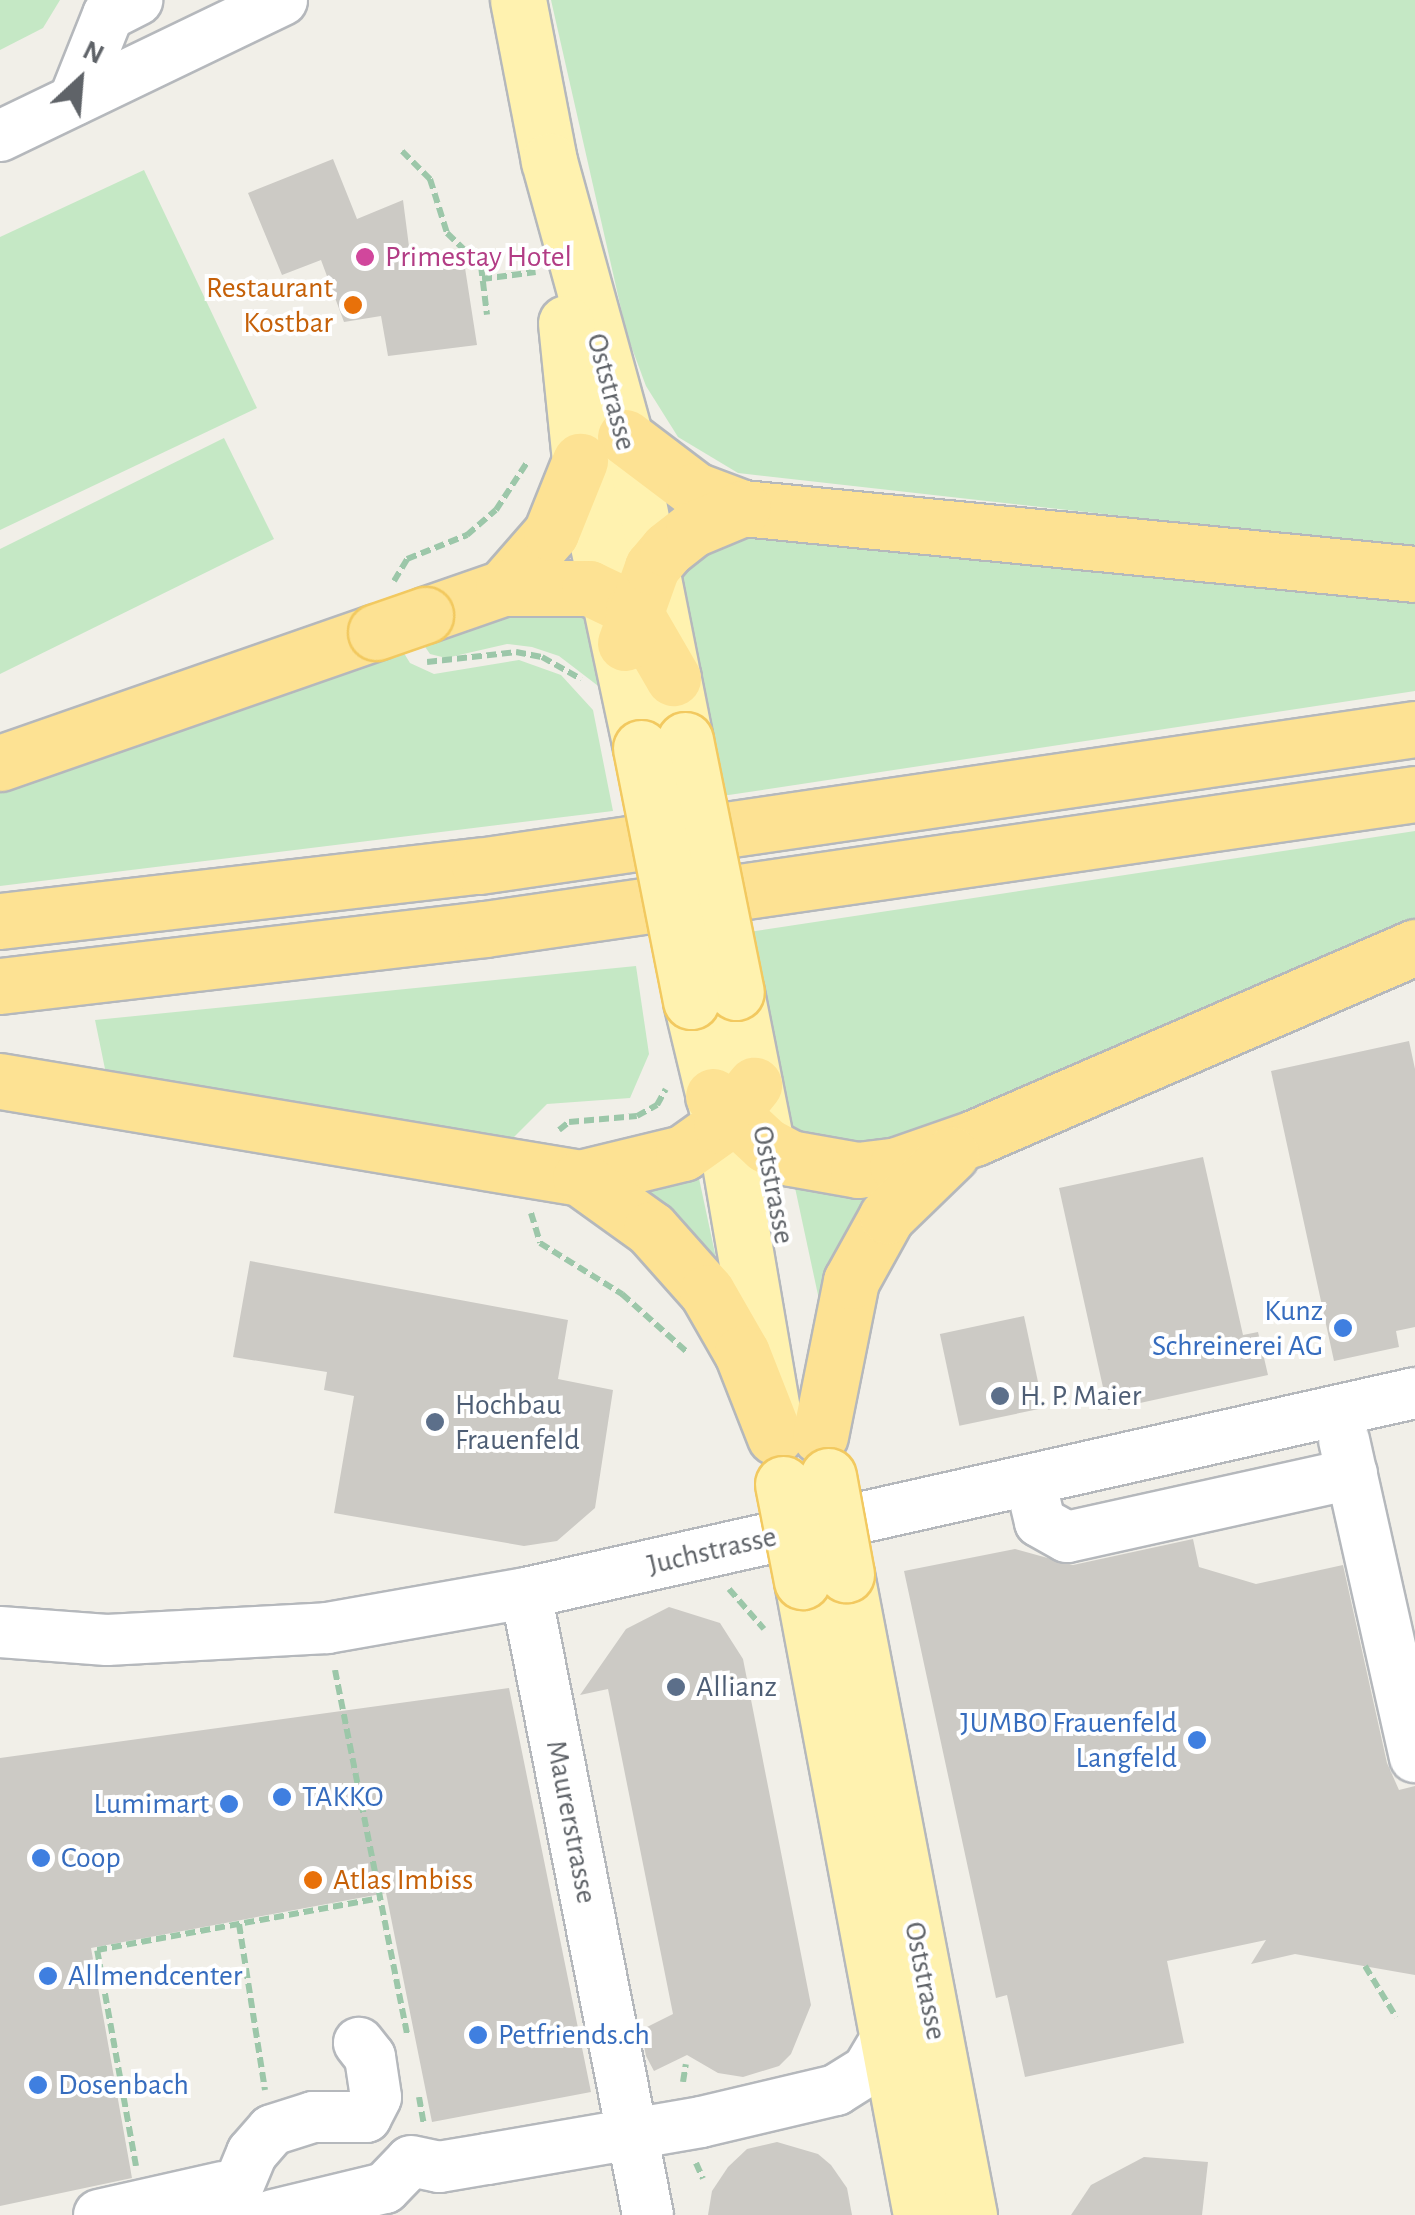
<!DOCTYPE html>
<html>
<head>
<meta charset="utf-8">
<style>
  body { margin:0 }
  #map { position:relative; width:1415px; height:2215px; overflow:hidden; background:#f1efe8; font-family:"Alegreya Sans",sans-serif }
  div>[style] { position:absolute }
  .green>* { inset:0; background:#c5e8c5 }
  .building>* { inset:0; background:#cccac5; transform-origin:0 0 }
  .path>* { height:6px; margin-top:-3px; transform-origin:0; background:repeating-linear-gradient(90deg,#9cc7a9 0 10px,transparent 0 15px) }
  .roads { filter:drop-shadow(2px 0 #b5b8bc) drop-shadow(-2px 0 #b5b8bc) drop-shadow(0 2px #b5b8bc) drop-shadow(0 -2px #b5b8bc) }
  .minor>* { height:50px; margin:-25px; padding:0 25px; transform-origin:25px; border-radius:25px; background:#fff }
  .major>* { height:55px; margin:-27.5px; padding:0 27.5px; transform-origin:27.5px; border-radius:27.5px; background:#fff2af }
  .highway>* { height:55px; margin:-27.5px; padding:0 27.5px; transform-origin:27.5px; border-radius:27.5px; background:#fde293 }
  .bridges { filter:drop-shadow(2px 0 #f2c960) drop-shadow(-2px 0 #f2c960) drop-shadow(0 2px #f2c960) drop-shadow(0 -2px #f2c960) }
  .major-bridge>* { height:55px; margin:-27.5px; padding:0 27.5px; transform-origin:27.5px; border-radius:27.5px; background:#fff2af }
  .highway-bridge>* { height:55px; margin:-27.5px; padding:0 27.5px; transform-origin:27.5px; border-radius:27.5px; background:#fde293 }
  .dots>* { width:28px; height:28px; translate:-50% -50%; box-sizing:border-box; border:5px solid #fff; border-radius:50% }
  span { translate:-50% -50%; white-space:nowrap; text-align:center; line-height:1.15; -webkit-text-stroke:8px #fff; paint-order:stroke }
  .hotel-label { font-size:30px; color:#b23c85 }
  .left { translate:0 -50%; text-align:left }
  .food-label { font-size:30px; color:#c56008 }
  .right { translate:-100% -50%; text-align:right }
  .street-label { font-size:30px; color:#5f6368 }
  .shop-label { font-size:30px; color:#366cbe }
  .service-label { font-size:30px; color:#4e5e75 }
  .north { position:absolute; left:30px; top:30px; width:100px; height:100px; -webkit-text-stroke:8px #fff; paint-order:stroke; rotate:26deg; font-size:28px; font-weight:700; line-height:40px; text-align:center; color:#5f6368 }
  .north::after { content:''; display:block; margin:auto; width:35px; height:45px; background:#5f6368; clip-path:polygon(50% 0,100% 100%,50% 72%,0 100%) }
</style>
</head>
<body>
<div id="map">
  <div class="green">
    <i style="clip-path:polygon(0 0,60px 0,43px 28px,0 50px)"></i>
    <i style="clip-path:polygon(551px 0,1415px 0,1415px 549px,738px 473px,678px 437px,646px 386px,627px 335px)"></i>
    <i style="clip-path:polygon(144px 170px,257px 408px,0 530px,0 237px)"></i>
    <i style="clip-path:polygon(224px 438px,274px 539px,0 674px,0 549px)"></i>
    <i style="clip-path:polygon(751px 533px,1415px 595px,1415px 691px,722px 796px,673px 578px,678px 559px)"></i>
    <i style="clip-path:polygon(588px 606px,610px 695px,559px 656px,532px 647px,507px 644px,446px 658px,430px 654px,417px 635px,476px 615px)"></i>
    <i style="clip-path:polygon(399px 645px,410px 663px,434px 674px,519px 660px,561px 675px,593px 710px,613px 811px,0 886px,0 780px)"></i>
    <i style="clip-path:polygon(1415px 831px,1415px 931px,871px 1151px,788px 1134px,749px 932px)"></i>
    <i style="clip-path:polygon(636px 966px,649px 1054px,630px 1098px,547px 1104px,511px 1140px,105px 1069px,95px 1020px)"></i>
    <i style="clip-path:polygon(697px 1169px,716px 1258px,717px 1265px,638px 1190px)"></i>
    <i style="clip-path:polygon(794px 1183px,880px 1183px,820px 1298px,818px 1295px)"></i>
  </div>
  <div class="building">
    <i style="clip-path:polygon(333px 159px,357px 219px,403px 200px,411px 262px,463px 255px,477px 345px,388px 356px,381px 316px,344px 322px,321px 260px,282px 275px,248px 193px)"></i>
    <i style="clip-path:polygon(1409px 1041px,1415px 1069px,1415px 1327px,1396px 1331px,1399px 1347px,1334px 1361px,1271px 1071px)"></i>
    <i style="clip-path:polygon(1203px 1157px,1243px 1335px,1258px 1332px,1268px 1375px,1108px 1410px,1059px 1188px)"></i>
    <i style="clip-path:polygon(250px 1261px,568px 1320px,558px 1379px,613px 1390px,595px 1508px,557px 1541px,524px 1546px,334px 1513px,354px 1396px,324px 1390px,327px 1372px,233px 1357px)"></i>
    <i style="left:1024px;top:1316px;width:94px;height:86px;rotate:78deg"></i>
    <i style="clip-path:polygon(1193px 1539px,1199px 1567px,1256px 1584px,1343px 1565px,1387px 1763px,1399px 1790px,1415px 1786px,1415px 1975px,1295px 1954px,1251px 1964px,1266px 1940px,1167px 1961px,1184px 2043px,1025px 2077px,1007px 1995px,996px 1998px,904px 1571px,1015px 1549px,1073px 1565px)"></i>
    <i style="clip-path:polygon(669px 1607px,720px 1623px,743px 1659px,811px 2005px,791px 2054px,779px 2066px,743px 2077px,718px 2073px,687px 2055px,654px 2071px,646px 2056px,641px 2030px,673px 2014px,608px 1689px,580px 1695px,626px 1629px)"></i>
    <i style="clip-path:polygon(509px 1688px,591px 2092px,432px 2122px,386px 1893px,91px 1948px,132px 2178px,0 2206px,0 1758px)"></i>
    <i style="clip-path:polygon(777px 2142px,818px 2154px,831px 2165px,847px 2188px,852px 2215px,708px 2215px,712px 2191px,728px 2167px,747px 2149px)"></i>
    <i style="clip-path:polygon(1144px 2157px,1208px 2162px,1202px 2215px,1071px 2215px,1091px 2185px)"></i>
  </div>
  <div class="path">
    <i style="left:402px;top:151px;width:40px;rotate:45deg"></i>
    <i style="left:430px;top:179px;width:57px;rotate:72.5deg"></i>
    <i style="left:447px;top:233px;width:47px;rotate:44.1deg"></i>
    <i style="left:481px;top:266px;width:49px;rotate:83deg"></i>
    <i style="left:482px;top:279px;width:54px;rotate:-7.4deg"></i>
    <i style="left:394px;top:581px;width:26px;rotate:-59deg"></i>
    <i style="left:407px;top:559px;width:65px;rotate:-21.8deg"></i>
    <i style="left:467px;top:535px;width:38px;rotate:-41deg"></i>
    <i style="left:496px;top:510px;width:59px;rotate:-56.9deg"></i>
    <i style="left:427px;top:662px;width:90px;rotate:-6.4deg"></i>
    <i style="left:516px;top:652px;width:26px;rotate:11deg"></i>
    <i style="left:542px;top:657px;width:45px;rotate:29.4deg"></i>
    <i style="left:559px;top:1130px;width:13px;rotate:-39deg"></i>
    <i style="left:569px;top:1122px;width:68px;rotate:-5deg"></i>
    <i style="left:637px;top:1116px;width:23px;rotate:-29deg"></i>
    <i style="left:657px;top:1105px;width:18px;rotate:-61deg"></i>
    <i style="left:531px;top:1213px;width:31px;rotate:73deg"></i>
    <i style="left:540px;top:1243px;width:97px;rotate:31.9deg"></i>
    <i style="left:622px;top:1294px;width:89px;rotate:41.8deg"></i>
    <i style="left:729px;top:1589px;width:53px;rotate:48.8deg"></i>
    <i style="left:335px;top:1670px;width:372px;rotate:78.8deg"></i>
    <i style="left:239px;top:1924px;width:168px;rotate:81.1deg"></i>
    <i style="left:1365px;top:1966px;width:60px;rotate:58.7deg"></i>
    <i style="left:683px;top:2082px;width:18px;rotate:-81deg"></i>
    <i style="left:419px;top:2097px;width:27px;rotate:80deg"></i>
    <i style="left:696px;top:2163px;width:17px;rotate:66deg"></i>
    <i style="left:136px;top:2166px;width:219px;rotate:-100.2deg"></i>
    <i style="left:97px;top:1950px;width:288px;rotate:-10.4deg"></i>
  </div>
  <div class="roads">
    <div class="minor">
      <i style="left:74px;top:100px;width:92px;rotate:-68.2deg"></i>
      <i style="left:108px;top:15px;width:33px;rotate:-27deg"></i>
      <i style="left:0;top:136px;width:313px;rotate:-25.7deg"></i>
      <i style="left:1344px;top:1440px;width:325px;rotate:77.4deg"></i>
      <i style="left:1030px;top:1480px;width:43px;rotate:76.6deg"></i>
      <i style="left:1040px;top:1522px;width:31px;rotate:29deg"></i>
      <i style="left:1067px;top:1537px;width:292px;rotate:-12.5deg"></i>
      <i style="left:526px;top:1593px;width:634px;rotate:78.9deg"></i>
      <i style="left:0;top:1632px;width:107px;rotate:4.3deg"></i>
      <i style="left:107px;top:1640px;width:220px;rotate:-3.1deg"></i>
      <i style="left:327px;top:1628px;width:202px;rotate:-10deg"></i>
      <i style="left:526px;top:1593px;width:911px;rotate:-12.68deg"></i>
      <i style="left:99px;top:2215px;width:126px;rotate:-12.8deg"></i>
      <i style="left:191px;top:2215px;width:43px;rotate:-18.9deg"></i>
      <i style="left:232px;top:2201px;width:52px;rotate:-67.4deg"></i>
      <i style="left:252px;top:2153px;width:30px;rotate:-49deg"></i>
      <i style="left:272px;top:2130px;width:43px;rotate:-17.6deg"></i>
      <i style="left:313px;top:2117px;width:53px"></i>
      <i style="left:366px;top:2117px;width:22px;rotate:-63deg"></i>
      <i style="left:376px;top:2097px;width:40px;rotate:-98.5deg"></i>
      <i style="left:370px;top:2057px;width:18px;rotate:-128deg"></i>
      <i style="left:273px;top:2215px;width:115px;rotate:-13.6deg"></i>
      <i style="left:385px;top:2188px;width:37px;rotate:-46deg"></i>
      <i style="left:411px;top:2161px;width:29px;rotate:12deg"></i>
      <i style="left:439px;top:2167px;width:49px;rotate:-9.5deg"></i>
      <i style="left:487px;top:2159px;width:217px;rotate:-9.8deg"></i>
      <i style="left:701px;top:2122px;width:139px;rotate:-13.3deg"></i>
      <i style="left:836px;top:2090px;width:36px;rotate:-32deg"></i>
      <i style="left:867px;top:2071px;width:43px;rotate:-59.3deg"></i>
    </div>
    <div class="major">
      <i style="left:518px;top:0;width:164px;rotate:79.1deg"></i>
      <i style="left:549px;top:161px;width:286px;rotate:74.6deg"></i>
      <i style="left:625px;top:437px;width:309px;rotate:78.8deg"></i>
      <i style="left:566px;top:323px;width:139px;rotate:84.2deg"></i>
      <i style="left:580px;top:461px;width:293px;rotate:78deg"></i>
      <i style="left:736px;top:992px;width:145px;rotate:78.8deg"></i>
      <i style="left:691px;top:1001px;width:168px;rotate:76.5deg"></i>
      <i style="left:730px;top:1164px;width:249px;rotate:80.3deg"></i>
      <i style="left:846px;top:1574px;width:653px;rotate:79.14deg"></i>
      <i style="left:802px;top:1581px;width:645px;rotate:79.37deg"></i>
    </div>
    <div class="highway">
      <i style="left:625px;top:437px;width:88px;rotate:37.1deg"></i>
      <i style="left:695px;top:490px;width:51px;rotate:20.6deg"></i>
      <i style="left:743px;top:508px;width:675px;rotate:5.61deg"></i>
      <i style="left:503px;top:588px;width:73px;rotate:-48.9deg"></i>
      <i style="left:551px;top:533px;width:78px;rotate:-68.1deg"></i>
      <i style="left:425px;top:615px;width:83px;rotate:-19.1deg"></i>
      <i style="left:503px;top:588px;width:86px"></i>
      <i style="left:589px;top:588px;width:49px;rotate:25.5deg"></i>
      <i style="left:633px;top:609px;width:80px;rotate:59.9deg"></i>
      <i style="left:625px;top:643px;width:81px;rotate:-70.4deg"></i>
      <i style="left:652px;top:567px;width:23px;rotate:-50deg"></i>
      <i style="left:667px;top:549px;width:33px;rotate:-38deg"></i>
      <i style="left:693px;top:529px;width:54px;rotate:-22.8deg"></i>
      <i style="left:0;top:763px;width:398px;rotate:-19.2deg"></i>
      <i style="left:0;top:921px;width:482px;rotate:-6.6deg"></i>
      <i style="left:479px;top:866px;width:946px;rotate:-8.33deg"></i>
      <i style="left:0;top:986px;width:488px;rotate:-6.7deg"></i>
      <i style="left:485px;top:929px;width:940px;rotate:-8.26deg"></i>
      <i style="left:0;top:1081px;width:588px;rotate:9.49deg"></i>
      <i style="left:580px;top:1178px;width:106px;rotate:-13.6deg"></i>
      <i style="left:683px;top:1153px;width:47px;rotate:-35.4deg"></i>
      <i style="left:721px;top:1126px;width:53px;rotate:-51.2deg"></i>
      <i style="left:713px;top:1096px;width:72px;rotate:42.8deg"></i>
      <i style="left:766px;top:1145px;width:27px;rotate:28deg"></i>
      <i style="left:790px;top:1158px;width:69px;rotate:10deg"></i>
      <i style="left:858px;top:1170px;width:39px;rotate:-7deg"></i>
      <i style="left:897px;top:1165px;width:82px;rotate:-19.3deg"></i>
      <i style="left:974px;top:1138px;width:481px;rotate:-23.4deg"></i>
      <i style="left:580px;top:1178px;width:87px;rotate:35.7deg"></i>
      <i style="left:651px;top:1229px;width:84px;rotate:48.4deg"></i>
      <i style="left:707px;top:1292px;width:70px;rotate:60.2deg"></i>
      <i style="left:742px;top:1353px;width:90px;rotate:68.6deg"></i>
      <i style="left:820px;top:1436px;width:158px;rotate:-78.7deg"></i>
      <i style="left:851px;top:1281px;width:74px;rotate:-61deg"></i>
      <i style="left:887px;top:1216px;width:89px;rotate:-44.1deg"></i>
    </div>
  </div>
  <div class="bridges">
    <div class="major-bridge">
      <i style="left:685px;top:740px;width:257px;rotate:78.6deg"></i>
      <i style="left:641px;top:748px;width:258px;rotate:78.8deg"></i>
      <i style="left:828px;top:1476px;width:100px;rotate:79.6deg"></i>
      <i style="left:783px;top:1484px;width:99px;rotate:78.9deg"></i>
    </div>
    <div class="highway-bridge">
      <i style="left:376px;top:632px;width:52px;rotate:-19.1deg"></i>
    </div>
  </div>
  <div class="dots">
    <i style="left:365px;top:257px;background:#d1479c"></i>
    <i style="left:353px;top:305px;background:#e8710a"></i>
    <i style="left:1343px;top:1328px;background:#3f7fe0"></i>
    <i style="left:1000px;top:1396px;background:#5c6f8a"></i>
    <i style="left:435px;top:1422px;background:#5c6f8a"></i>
    <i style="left:676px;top:1687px;background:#5c6f8a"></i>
    <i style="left:1197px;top:1740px;background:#3f7fe0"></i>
    <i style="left:282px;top:1797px;background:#3f7fe0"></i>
    <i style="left:229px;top:1804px;background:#3f7fe0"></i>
    <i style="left:41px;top:1858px;background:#3f7fe0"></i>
    <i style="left:313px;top:1880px;background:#e8710a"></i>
    <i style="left:48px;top:1976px;background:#3f7fe0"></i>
    <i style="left:478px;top:2035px;background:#3f7fe0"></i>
    <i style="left:38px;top:2085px;background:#3f7fe0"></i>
  </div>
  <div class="hotel-label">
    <span class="left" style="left:385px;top:257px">Primestay Hotel</span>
  </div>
  <div class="food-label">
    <span class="right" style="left:333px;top:305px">Restaurant<br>Kostbar</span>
    <span class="left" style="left:333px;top:1880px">Atlas Imbiss</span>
  </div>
  <div class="street-label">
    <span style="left:611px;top:392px;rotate:75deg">Oststrasse</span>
    <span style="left:773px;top:1185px;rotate:79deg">Oststrasse</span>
    <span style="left:712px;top:1551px;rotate:-13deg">Juchstrasse</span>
    <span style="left:571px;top:1822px;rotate:79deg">Maurerstrasse</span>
    <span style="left:925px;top:1981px;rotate:79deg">Oststrasse</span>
  </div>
  <div class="shop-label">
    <span class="right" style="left:1323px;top:1328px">Kunz<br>Schreinerei AG</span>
    <span class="right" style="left:1177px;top:1740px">JUMBO Frauenfeld<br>Langfeld</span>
    <span class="left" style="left:302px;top:1797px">TAKKO</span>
    <span class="right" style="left:209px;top:1804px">Lumimart</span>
    <span class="left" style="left:61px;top:1858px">Coop</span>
    <span class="left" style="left:68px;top:1976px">Allmendcenter</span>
    <span class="left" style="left:498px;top:2035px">Petfriends.ch</span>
    <span class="left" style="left:58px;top:2085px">Dosenbach</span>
  </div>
  <div class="service-label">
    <span class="left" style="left:1020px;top:1396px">H. P. Maier</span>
    <span class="left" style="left:455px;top:1422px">Hochbau<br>Frauenfeld</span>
    <span class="left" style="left:696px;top:1687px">Allianz</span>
  </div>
  <div class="north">N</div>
</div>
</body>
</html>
